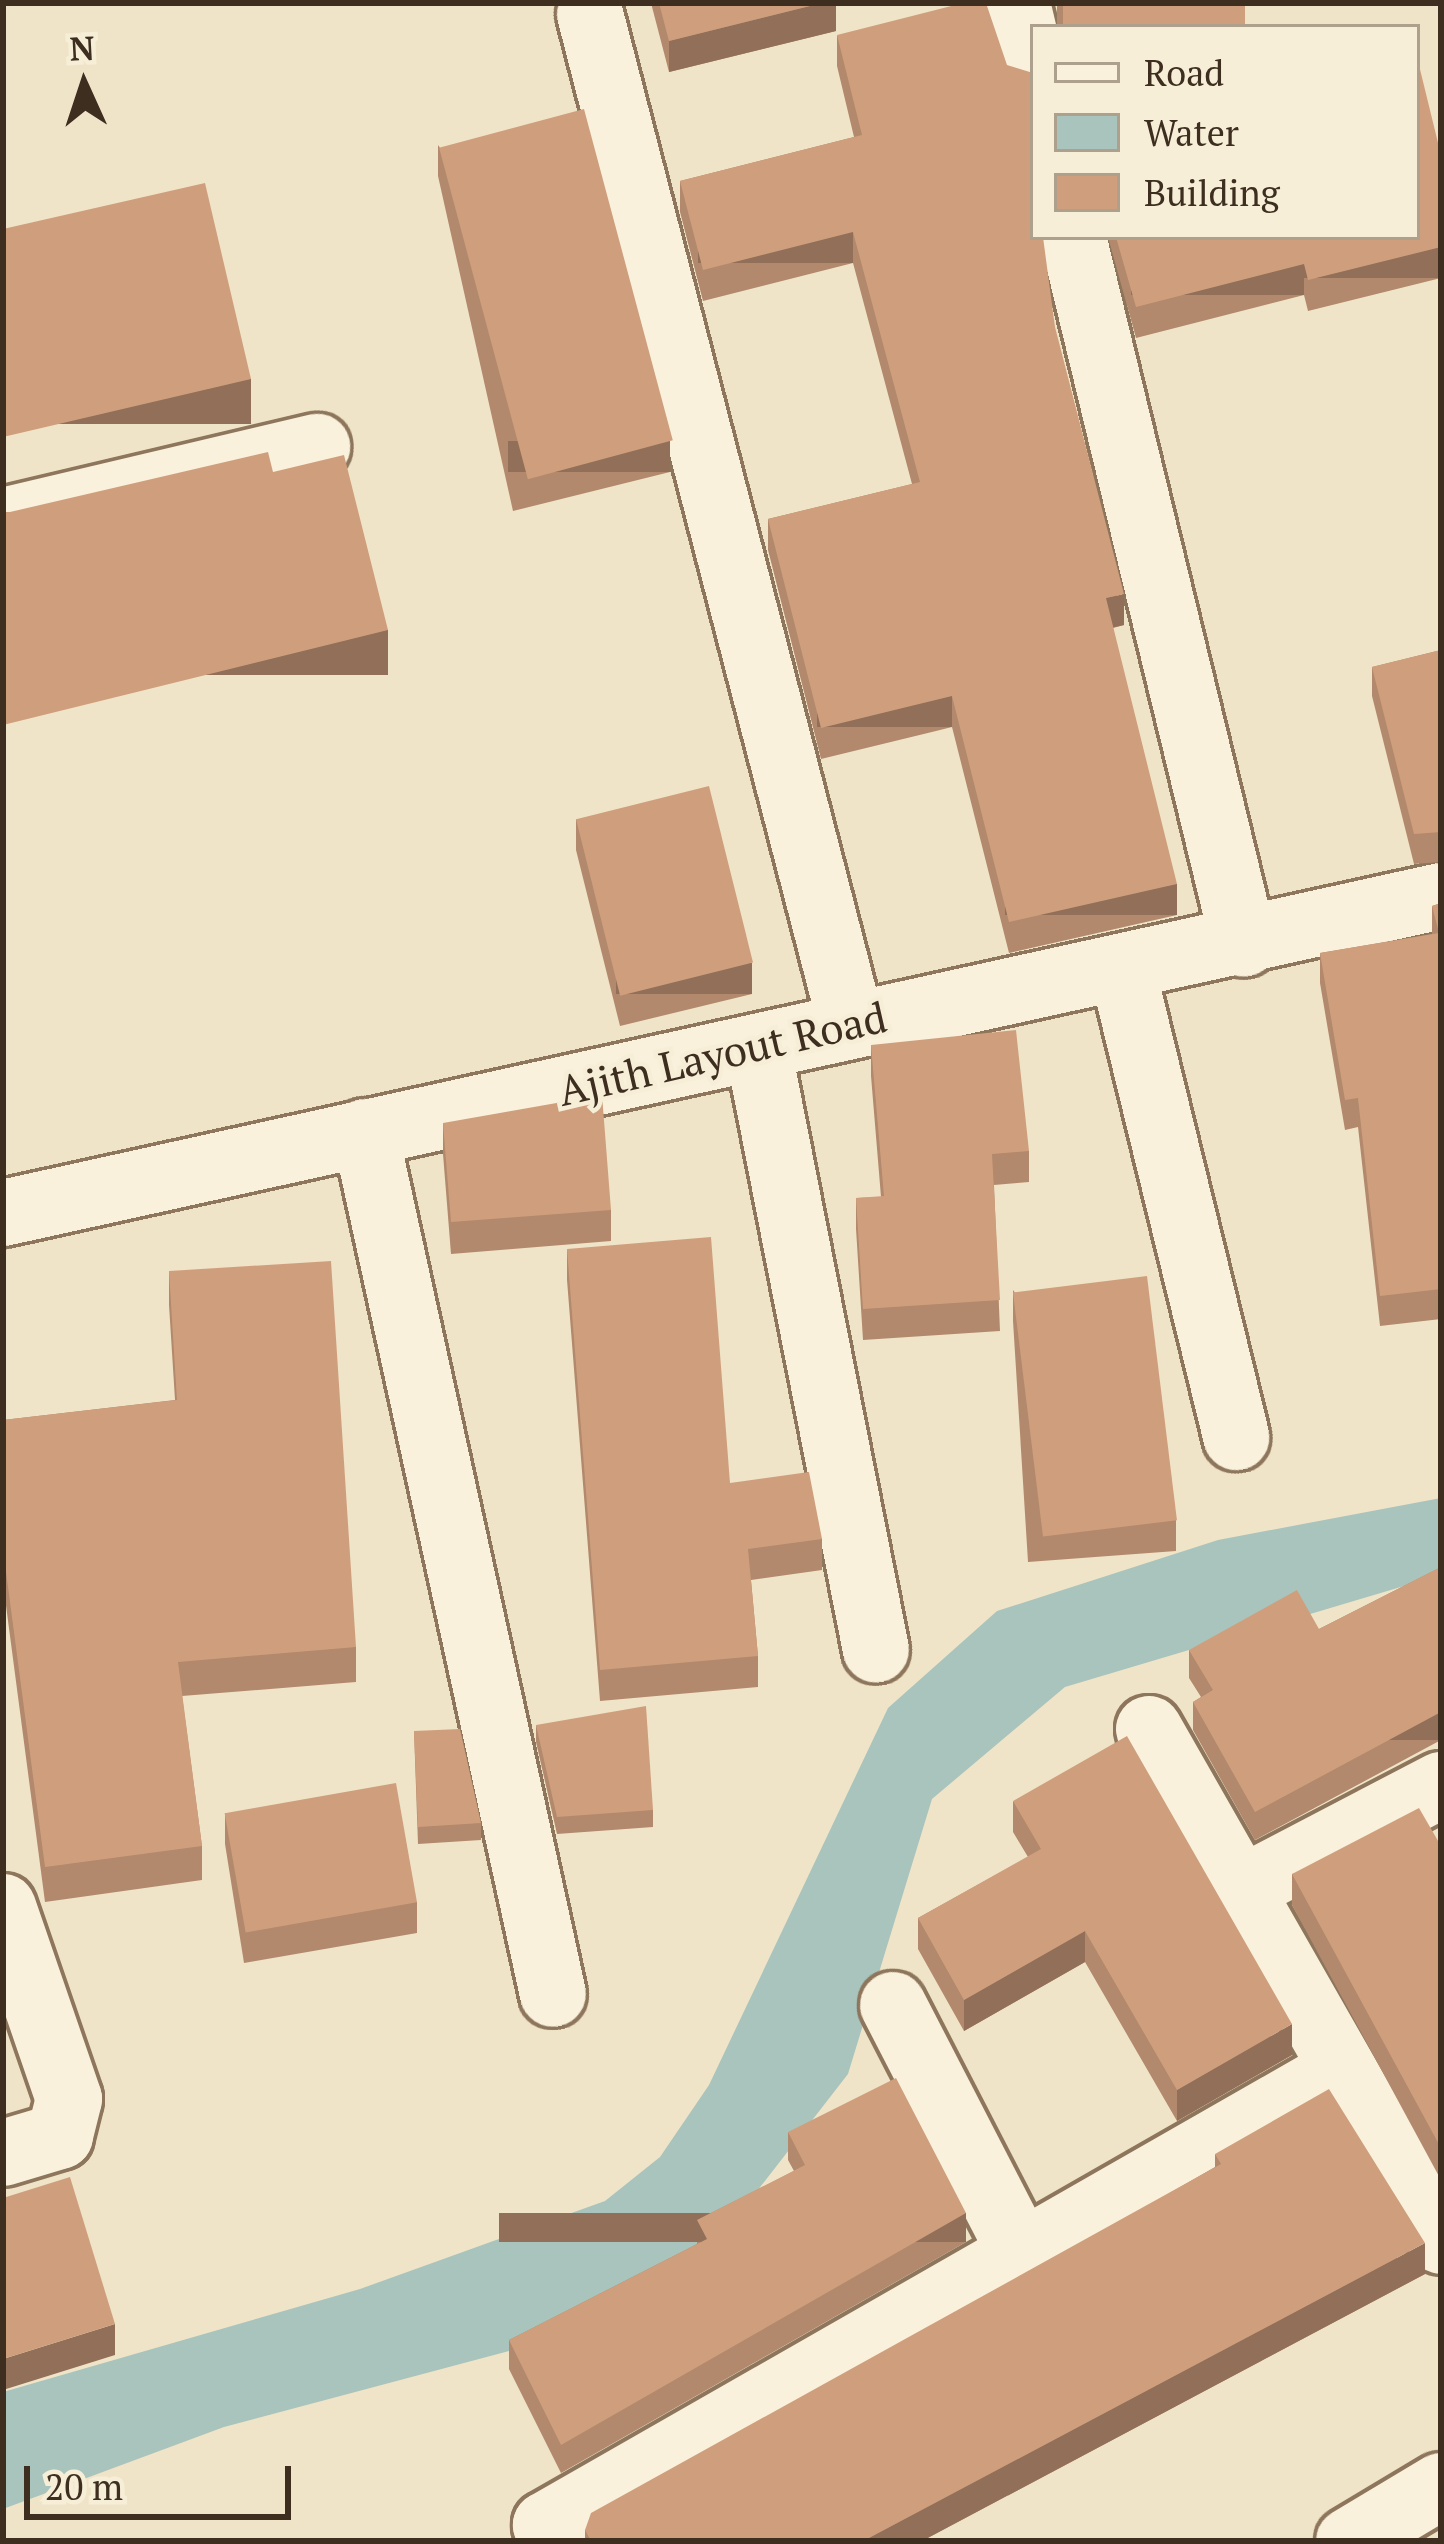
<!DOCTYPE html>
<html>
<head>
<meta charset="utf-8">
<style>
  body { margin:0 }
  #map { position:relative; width:1444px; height:2544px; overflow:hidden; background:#f0e4c8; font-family:"PT Serif",serif }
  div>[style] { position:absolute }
  .water>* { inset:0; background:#a9c4bc }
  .roads { filter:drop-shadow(3px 0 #8d765c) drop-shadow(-3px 0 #8d765c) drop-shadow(0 3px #8d765c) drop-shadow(0 -3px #8d765c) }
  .minor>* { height:66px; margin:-33px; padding:0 33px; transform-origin:33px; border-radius:33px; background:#faf1dc }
  .wall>* { inset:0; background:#b2896c; transform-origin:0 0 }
  .shaded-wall>* { inset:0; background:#916f58; transform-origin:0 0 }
  .building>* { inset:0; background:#cf9f7d; transform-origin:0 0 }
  span { translate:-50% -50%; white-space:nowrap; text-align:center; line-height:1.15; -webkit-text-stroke:9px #f7eed8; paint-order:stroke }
  .street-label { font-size:42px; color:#3d2e20 }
  .frame { position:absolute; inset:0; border:6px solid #3d2e20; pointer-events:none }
  .legend { position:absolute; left:1030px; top:24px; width:390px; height:216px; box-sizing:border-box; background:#f7eed8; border:3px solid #ada18e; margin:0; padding:15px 21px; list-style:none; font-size:36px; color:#3d2e20 }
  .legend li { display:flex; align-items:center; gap:24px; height:60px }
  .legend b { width:60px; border:3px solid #ada18e }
  .north { position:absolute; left:24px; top:24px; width:120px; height:120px; -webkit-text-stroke:9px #f7eed8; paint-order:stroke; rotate:357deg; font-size:33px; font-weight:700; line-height:48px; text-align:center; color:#3d2e20 }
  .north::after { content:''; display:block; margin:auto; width:42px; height:54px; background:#3d2e20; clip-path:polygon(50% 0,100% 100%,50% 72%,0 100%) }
  .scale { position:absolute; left:24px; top:2466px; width:267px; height:54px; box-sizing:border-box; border:6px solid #3d2e20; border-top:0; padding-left:15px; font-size:36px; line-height:42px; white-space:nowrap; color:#3d2e20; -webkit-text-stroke:9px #f7eed8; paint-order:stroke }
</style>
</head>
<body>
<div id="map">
  <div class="water">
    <i style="clip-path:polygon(1441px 1498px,1441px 1575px,1065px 1687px,932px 1799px,848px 2074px,740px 2213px,625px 2320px,224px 2427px,3px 2509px,3px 2392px,360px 2289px,605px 2201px,660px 2157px,709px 2085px,888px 1708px,997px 1611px,1218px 1540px)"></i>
  </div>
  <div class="roads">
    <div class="minor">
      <i style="left:1017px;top:3px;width:69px;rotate:76.6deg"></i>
      <i style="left:590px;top:14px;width:1042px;rotate:75.5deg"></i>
      <i style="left:1073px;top:237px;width:727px;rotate:76.4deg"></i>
      <i style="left:3px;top:521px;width:323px;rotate:-13.3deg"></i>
      <i style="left:1122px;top:968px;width:483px;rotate:76.3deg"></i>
      <i style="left:758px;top:1048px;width:613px;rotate:78.91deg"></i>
      <i style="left:365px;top:1132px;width:882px;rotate:77.7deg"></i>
      <i style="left:3px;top:1213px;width:1473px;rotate:-12.43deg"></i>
      <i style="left:1149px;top:1729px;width:589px;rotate:60.3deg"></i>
      <i style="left:1238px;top:1891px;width:229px;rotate:-27.6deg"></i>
      <i style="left:3px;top:1907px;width:203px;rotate:71deg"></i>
      <i style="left:69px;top:2099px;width:38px;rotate:104deg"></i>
      <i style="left:60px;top:2136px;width:59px;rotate:163.4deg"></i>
      <i style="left:893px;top:2005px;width:281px;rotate:62.7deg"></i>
      <i style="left:554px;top:2541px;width:18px;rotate:-117deg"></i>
      <i style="left:546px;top:2525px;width:912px;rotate:-29.77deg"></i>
      <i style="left:1349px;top:2541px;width:107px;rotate:-30.9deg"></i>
    </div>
  </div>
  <div class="wall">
    <i style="clip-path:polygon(651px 3px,836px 3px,836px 31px,669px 72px)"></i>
    <i style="left:1057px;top:3px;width:188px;height:24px"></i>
    <i style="clip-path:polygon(837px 35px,1033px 237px,1124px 625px,1113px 628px,1177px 915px,1009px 953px,952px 727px,821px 759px,768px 550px,768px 519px,912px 484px,853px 263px,703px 301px,680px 212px,680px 181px,854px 137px,837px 66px)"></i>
    <i style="clip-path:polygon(438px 145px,670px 472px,513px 511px,438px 176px)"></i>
    <i style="clip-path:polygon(1441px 155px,1441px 278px,1308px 311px,1304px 295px,1136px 338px,1108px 237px,1417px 237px)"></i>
    <i style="clip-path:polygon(1441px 650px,1441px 862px,1414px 864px,1372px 696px,1372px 667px)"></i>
    <i style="clip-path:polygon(576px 819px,752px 994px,620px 1026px,576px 850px)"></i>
    <i style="clip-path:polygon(1441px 903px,1441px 1319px,1380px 1326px,1358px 1127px,1345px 1130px,1320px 983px,1320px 953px,1432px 934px,1432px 906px)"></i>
    <i style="clip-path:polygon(871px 1045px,1029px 1151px,1029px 1182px,994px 1185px,1000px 1331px,863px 1340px,856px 1229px,856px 1198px,881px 1197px,871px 1076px)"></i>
    <i style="clip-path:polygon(443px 1123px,611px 1210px,611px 1241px,451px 1254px,443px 1154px)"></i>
    <i style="clip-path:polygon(567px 1249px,730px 1483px,822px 1539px,822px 1570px,751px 1580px,758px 1656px,758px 1687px,600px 1701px,567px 1280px)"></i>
    <i style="clip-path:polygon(169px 1271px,356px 1647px,356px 1682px,182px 1696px,202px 1846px,202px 1880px,45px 1902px,5px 1598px,3px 1599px,3px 1420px,175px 1400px,169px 1305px)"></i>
    <i style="clip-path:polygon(1013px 1290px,1176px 1520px,1176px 1551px,1028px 1562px,1013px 1321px)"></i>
    <i style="clip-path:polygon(1441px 1567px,1441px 1740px,1255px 1840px,1193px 1730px,1193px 1702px,1201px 1697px,1189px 1678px,1189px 1650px,1319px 1629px)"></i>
    <i style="clip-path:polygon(536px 1725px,653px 1810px,653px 1827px,557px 1834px,536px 1742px)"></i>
    <i style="clip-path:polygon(414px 1731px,481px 1823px,481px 1840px,418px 1844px)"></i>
    <i style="clip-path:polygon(1013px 1801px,1292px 2055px,1177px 2121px,1085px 1962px,964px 2031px,918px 1949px,918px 1918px,1028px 1857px,1013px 1832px)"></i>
    <i style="clip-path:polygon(225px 1813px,417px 1902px,417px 1933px,244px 1963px,225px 1844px)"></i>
    <i style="clip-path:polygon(1441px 1846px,1441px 2180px,1292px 1905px,1292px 1874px)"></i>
    <i style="clip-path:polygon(788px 2132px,966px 2242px,561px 2473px,509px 2369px,509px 2340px,697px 2244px,697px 2220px,794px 2171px,788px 2160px)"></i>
    <i style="clip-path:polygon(1215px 2154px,1425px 2274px,922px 2541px,585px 2541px,585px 2530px,1215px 2167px)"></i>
  </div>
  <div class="shaded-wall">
    <i style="clip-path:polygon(822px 3px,836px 3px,836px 31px,669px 72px,669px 41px)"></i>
    <i style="left:853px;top:232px;width:31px;height:155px;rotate:90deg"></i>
    <i style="left:1441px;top:247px;width:31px;height:137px;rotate:90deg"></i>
    <i style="left:1304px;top:264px;width:31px;height:173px;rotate:90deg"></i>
    <i style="left:251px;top:379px;width:45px;height:255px;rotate:90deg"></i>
    <i style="left:670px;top:441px;width:31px;height:162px;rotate:90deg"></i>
    <i style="clip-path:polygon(1124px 594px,1124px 625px,1106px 629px,1106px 598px)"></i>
    <i style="left:388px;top:630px;width:45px;height:397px;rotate:90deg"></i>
    <i style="left:952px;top:696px;width:31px;height:135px;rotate:90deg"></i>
    <i style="left:1177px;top:884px;width:31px;height:172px;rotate:90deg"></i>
    <i style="left:752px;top:963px;width:31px;height:136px;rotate:90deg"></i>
    <i style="left:1441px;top:1712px;width:28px;height:211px;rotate:90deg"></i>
    <i style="clip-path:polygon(1085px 1931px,1085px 1962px,964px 2031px,964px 2000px)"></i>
    <i style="clip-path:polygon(1292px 2024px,1292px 2055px,1177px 2121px,1177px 2090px)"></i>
    <i style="left:966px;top:2213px;width:29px;height:467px;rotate:90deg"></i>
    <i style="clip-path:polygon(1425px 2243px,1425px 2274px,922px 2541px,867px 2541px,867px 2539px)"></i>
    <i style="clip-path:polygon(115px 2324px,115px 2355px,3px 2390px,3px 2359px)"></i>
  </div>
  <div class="building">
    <i style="clip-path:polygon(659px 3px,822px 3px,669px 41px)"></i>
    <i style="clip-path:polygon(963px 3px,986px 3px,1007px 65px,1033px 73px,1033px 237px,1043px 237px,1055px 327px,1124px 594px,1106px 598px,1177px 884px,1009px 922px,952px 696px,821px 728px,768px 519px,920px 482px,853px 232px,703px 270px,680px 181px,862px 135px,837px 35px)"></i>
    <i style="left:1063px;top:3px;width:182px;height:25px"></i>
    <i style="clip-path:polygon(1417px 57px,1441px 155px,1441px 247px,1308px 280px,1304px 264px,1136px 307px,1116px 237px,1417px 237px)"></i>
    <i style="left:584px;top:109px;width:343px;height:150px;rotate:75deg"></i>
    <i style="clip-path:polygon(205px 183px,251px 379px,3px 437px,3px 229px)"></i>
    <i style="clip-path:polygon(268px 452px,273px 472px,344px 455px,388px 630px,3px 725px,3px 512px,10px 512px)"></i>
    <i style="clip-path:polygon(1441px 650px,1441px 832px,1414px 834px,1372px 667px)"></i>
    <i style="left:709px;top:786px;width:182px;height:137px;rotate:76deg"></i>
    <i style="clip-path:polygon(1441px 903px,1441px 1289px,1380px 1296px,1358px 1098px,1345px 1100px,1320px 953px,1439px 933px,1432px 906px)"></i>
    <i style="clip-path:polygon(1016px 1030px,1029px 1151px,992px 1154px,1000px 1300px,863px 1309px,856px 1198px,884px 1196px,871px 1045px)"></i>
    <i style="clip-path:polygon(602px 1095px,611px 1210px,451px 1222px,443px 1123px)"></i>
    <i style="clip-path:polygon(711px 1237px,730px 1483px,809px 1472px,822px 1539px,748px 1549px,758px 1656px,600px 1670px,567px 1249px)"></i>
    <i style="clip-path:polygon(331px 1261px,356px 1647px,178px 1662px,202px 1846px,45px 1867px,5px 1564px,3px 1564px,3px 1420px,177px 1400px,169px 1271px)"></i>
    <i style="left:1147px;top:1276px;width:246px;height:135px;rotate:83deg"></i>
    <i style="clip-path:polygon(1441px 1567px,1441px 1712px,1255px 1812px,1193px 1702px,1213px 1690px,1189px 1650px,1297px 1590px,1319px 1629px)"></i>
    <i style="clip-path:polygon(646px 1706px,653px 1810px,557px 1817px,536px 1725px)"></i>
    <i style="clip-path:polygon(460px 1729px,481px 1823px,418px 1827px,414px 1731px)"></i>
    <i style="clip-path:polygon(1127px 1736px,1292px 2024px,1177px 2090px,1085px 1931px,964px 2000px,918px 1918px,1041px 1849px,1013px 1801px)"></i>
    <i style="left:396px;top:1783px;width:121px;height:174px;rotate:80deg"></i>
    <i style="clip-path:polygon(1419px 1808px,1441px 1846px,1441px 2148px,1292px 1874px)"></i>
    <i style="clip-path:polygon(896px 2078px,966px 2213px,561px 2445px,509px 2340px,707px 2239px,697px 2220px,805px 2165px,788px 2132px)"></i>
    <i style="clip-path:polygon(1329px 2089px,1425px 2243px,867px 2539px,868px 2541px,591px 2541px,585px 2530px,591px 2513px,1221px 2164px,1215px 2154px)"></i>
    <i style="clip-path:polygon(70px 2177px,115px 2324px,3px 2359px,3px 2198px)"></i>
  </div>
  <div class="street-label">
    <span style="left:722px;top:1053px;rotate:-13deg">Ajith Layout Road</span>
  </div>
  <div class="frame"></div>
  <ul class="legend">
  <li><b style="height:15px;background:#faf1dc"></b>Road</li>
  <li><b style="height:33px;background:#a9c4bc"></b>Water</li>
  <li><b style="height:33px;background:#cf9f7d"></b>Building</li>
  </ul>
  <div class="north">N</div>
  <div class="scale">20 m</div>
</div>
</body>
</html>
